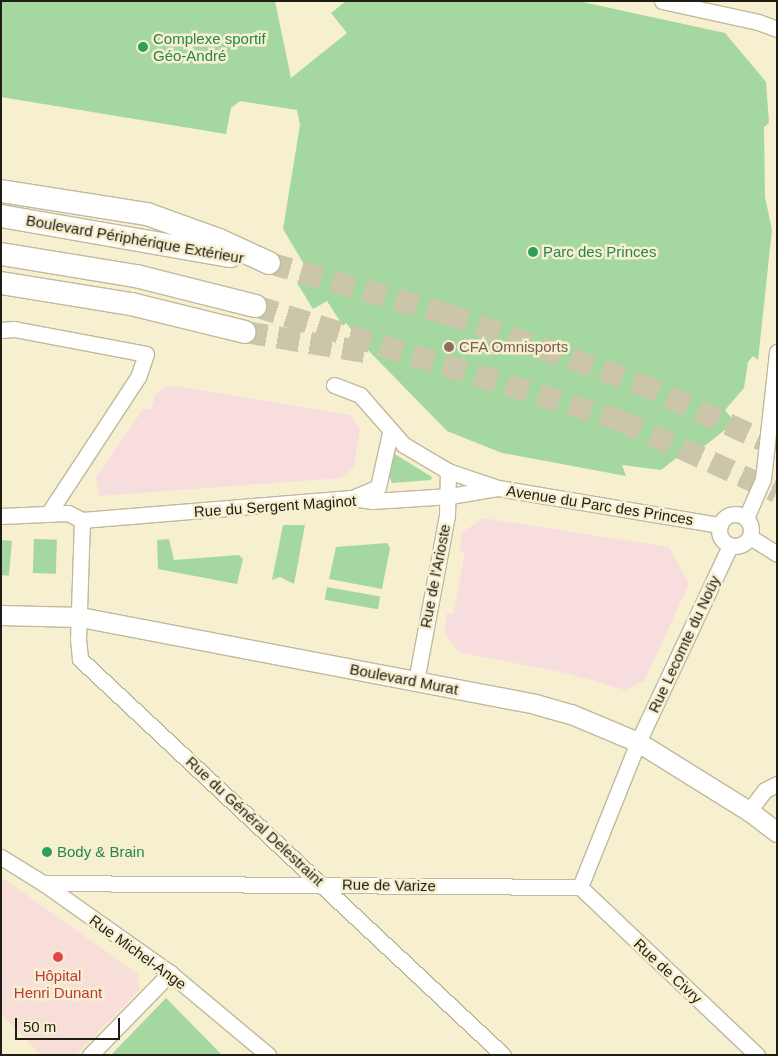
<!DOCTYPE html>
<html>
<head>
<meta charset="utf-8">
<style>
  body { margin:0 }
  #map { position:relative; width:778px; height:1056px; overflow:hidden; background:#f6efd0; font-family:Arial,sans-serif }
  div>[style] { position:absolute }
  .education>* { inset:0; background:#f8dddf }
  .medical>* { inset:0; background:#f8ded9 }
  .green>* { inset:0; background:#a5d7a1; transform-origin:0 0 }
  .highway-tunnel>* { height:22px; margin-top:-11px; transform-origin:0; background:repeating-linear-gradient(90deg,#cbc5aa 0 22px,transparent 0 33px) }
  .roads { filter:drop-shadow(1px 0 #c0b99b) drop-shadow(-1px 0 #c0b99b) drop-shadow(0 1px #c0b99b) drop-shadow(0 -1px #c0b99b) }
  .minor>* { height:15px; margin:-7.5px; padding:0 7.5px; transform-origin:7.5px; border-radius:7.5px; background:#fff }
  .minor>.ring { margin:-7.5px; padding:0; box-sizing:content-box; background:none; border:15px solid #fff; border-radius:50% }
  .major>* { height:19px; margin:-9.5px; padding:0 9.5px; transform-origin:9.5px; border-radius:9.5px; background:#fff }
  .highway>* { height:22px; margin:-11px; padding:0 11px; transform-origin:11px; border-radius:11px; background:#fff }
  .dots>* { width:14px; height:14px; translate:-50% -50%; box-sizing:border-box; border:2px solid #f6efd0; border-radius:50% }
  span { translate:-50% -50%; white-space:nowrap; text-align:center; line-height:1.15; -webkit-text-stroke:5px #f6efd0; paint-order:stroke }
  .leisure-label { font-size:15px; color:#27864d }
  .left { translate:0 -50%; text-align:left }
  .street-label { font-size:15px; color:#201d12 }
  .education-label { font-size:15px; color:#785e54 }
  .health-label { font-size:15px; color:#be3a42 }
  .frame { position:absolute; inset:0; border:2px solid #201d12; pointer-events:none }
  .scale { position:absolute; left:15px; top:1018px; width:105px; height:22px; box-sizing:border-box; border:2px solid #201d12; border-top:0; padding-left:6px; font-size:15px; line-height:18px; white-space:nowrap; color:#201d12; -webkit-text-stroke:4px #f6efd0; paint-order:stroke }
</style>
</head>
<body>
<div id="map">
  <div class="education">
    <i style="clip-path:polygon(175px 386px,350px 415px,360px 428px,354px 467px,341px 478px,99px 496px,96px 478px,143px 409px,151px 409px,155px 395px,163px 388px)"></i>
    <i style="clip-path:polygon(483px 518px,669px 547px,689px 584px,644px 681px,625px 690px,570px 674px,458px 652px,444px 632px,447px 613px,453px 614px,465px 552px,459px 551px,461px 541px,463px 532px)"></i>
  </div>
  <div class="medical">
    <i style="clip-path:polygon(1px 877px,138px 974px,139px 990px,76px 1055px,41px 1055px,1px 1014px)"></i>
  </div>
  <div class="green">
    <i style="clip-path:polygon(1px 1px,275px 1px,291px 78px,347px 33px,331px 13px,346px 1px,578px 1px,725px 33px,766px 82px,769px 123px,764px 127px,765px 197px,772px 230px,758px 360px,753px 356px,748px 362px,744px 388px,725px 410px,735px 422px,688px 459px,684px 452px,661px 470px,622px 465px,626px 476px,502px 453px,447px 431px,364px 346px,346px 323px,343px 326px,327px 301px,313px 309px,297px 283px,310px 274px,283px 229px,300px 125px,297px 110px,240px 101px,231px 108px,226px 134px,1px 97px)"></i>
    <i style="clip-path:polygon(393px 453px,432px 477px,431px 480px,392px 483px,388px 474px)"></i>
    <i style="clip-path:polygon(283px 525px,305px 525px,294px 584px,280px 577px,272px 580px)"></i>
    <i style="left:34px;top:539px;width:23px;height:34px;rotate:2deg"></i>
    <i style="clip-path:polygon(169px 539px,174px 560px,239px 555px,243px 559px,237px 584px,158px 569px,157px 540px)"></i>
    <i style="left:1px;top:540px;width:11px;height:35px;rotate:5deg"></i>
    <i style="clip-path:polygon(387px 543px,390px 548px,382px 589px,329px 579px,336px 547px)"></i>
    <i style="left:327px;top:587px;width:54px;height:13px;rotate:10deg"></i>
    <i style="clip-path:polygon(166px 998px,222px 1055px,111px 1055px)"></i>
  </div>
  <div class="highway-tunnel">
    <i style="left:269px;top:263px;width:185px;rotate:16deg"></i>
    <i style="left:447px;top:314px;width:203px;rotate:19.9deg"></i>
    <i style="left:638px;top:383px;width:153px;rotate:24.7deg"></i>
    <i style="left:255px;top:306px;width:384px;rotate:17.4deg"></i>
    <i style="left:621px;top:421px;width:171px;rotate:24.5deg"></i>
    <i style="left:245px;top:332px;width:127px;rotate:9.5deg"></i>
  </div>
  <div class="roads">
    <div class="minor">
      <i style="left:662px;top:1px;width:98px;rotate:12.3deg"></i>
      <i style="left:758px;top:22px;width:20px;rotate:20deg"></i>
      <i style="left:1px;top:330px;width:13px;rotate:-4deg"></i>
      <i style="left:14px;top:329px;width:134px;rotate:10.7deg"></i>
      <i style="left:146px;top:354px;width:24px;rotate:109deg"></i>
      <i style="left:138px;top:377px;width:164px;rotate:123.3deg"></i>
      <i style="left:334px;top:385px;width:28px;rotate:21deg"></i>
      <i style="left:360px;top:395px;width:67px;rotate:48.7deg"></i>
      <i style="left:404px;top:445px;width:51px;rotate:30.6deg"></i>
      <i style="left:448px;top:471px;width:53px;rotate:18.8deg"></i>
      <i style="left:498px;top:488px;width:225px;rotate:9.5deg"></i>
      <i style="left:355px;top:497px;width:25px;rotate:-23deg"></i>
      <i style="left:378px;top:487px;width:55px;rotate:-77.5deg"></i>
      <i class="ring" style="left:719px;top:514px;width:17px;height:17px"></i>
      <i style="left:1px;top:516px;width:67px;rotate:-2.6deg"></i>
      <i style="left:68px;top:513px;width:16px;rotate:27deg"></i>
      <i style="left:746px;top:518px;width:43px;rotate:-66.4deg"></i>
      <i style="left:763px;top:479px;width:128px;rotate:-83.7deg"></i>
      <i style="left:82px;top:520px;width:119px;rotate:91.9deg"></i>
      <i style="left:78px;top:639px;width:20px;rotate:84deg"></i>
      <i style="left:80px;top:659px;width:579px;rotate:43.11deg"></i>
      <i style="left:82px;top:520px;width:270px;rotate:-4.7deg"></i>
      <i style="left:351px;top:498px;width:22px;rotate:8deg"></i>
      <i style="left:373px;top:501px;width:77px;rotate:-3.7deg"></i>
      <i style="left:450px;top:496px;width:49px;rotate:-9.5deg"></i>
      <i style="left:750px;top:537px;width:32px;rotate:32deg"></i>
      <i style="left:416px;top:681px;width:169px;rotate:-79.4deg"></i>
      <i style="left:447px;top:515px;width:44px;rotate:-88.7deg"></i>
      <i style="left:749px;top:811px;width:26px;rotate:-53deg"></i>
      <i style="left:765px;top:790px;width:13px;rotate:-27deg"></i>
      <i style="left:1px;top:857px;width:49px;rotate:31.8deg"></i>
      <i style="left:43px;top:883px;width:156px;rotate:35.3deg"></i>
      <i style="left:170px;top:973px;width:128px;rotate:39.9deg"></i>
      <i style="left:43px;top:883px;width:537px;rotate:0.43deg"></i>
      <i style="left:580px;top:887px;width:156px;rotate:-68.2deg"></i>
      <i style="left:638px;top:742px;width:217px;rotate:-64.9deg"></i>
      <i style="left:580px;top:887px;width:244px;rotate:43.5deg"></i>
      <i style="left:90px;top:1055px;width:115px;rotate:-45.7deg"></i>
    </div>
    <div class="major">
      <i style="left:1px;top:615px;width:79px;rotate:1.5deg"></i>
      <i style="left:80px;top:617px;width:463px;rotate:10.8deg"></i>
      <i style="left:535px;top:704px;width:37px;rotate:16deg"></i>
      <i style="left:571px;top:714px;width:73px;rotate:22.7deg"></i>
      <i style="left:638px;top:742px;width:131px;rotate:31.9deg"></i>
      <i style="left:749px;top:811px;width:35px;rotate:37deg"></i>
    </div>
    <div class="highway">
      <i style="left:1px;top:191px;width:148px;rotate:9deg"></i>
      <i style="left:147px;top:214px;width:77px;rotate:19.9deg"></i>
      <i style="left:219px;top:240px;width:55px;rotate:24.7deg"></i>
      <i style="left:1px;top:216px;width:233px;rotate:9.9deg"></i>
      <i style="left:1px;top:254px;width:137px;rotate:9.3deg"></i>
      <i style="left:136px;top:276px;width:123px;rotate:14.1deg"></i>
      <i style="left:1px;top:283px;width:132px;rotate:9.2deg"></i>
      <i style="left:131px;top:304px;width:117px;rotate:13.8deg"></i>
    </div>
  </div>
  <div class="dots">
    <i style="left:143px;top:47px;background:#2e9e5b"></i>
    <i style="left:533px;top:252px;background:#2e9e5b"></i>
    <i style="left:449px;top:347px;background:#8d6e63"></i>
    <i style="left:47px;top:852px;background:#2e9e5b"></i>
    <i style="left:58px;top:957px;background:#e0444e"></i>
  </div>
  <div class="leisure-label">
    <span class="left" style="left:153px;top:47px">Complexe sportif<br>Géo-André</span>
    <span class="left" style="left:543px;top:252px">Parc des Princes</span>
    <span class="left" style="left:57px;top:852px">Body &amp; Brain</span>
  </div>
  <div class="street-label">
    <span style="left:135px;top:239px;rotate:10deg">Boulevard Périphérique Extérieur</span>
    <span style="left:600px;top:505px;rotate:9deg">Avenue du Parc des Princes</span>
    <span style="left:275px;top:506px;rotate:-4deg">Rue du Sergent Maginot</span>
    <span style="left:435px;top:576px;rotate:-79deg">Rue de l'Arioste</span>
    <span style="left:684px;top:644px;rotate:-65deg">Rue Lecomte du Noüy</span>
    <span style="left:404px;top:679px;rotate:11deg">Boulevard Murat</span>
    <span style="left:255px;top:821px;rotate:43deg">Rue du Général Delestraint</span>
    <span style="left:389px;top:885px;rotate:1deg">Rue de Varize</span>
    <span style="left:138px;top:952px;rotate:36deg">Rue Michel-Ange</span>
    <span style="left:668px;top:971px;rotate:43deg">Rue de Civry</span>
  </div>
  <div class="education-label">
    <span class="left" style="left:459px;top:347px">CFA Omnisports</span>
  </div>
  <div class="health-label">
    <span style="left:58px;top:984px">Hôpital<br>Henri Dunant</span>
  </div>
  <div class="frame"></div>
  <div class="scale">50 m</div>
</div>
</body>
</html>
